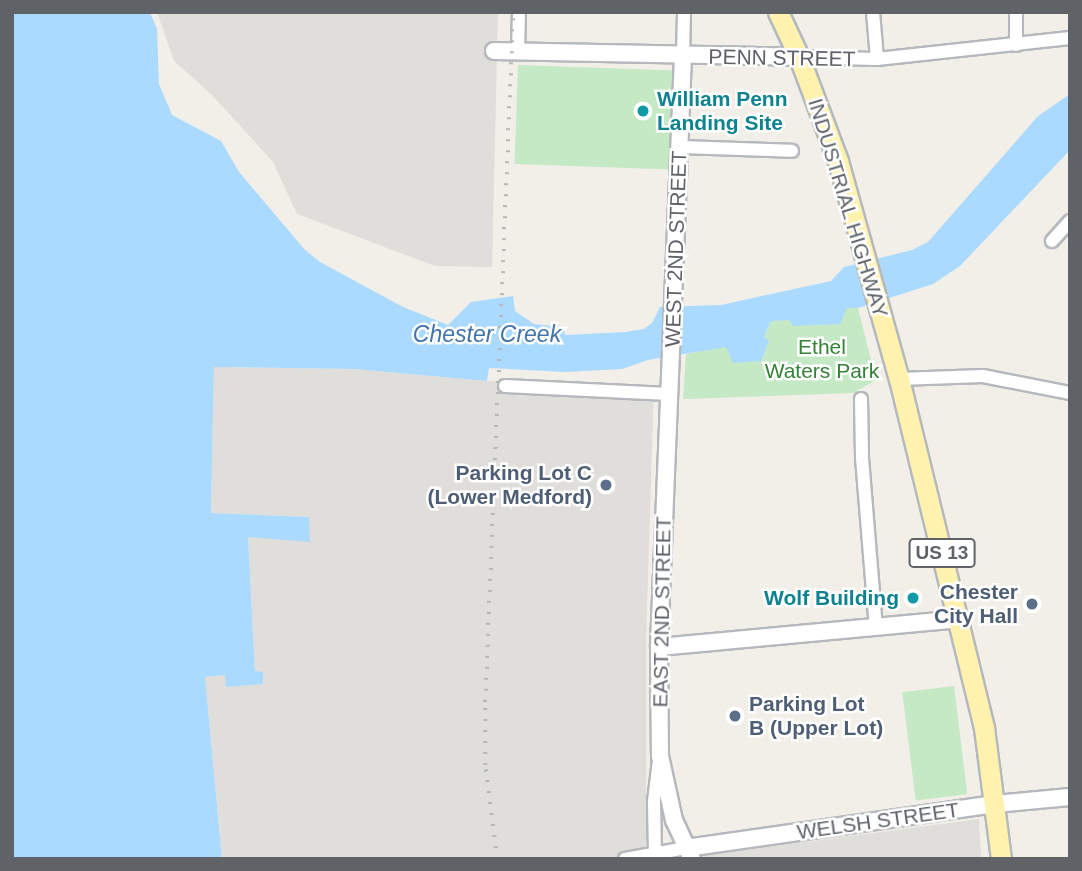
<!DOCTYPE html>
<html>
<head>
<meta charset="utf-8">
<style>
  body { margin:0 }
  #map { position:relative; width:1082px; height:871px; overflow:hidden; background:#f1efe8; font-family:Arial,sans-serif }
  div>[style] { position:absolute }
  .industrial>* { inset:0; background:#e0deda }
  .green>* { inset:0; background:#c5e8c5; transform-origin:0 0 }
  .water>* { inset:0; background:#aadaff }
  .roads { filter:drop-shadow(2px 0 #b5b8bc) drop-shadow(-2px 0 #b5b8bc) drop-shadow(0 2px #b5b8bc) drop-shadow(0 -2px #b5b8bc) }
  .minor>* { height:12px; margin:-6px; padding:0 6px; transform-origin:6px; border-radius:6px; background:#fff }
  .tertiary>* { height:16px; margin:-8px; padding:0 8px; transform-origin:8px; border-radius:8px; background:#fff }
  .primary>* { height:19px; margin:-9.5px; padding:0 9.5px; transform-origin:9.5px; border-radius:9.5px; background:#fff2af }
  .rail>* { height:3.5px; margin-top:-1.75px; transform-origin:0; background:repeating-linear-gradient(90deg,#b6b7b8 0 2px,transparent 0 11px) }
  .dots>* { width:19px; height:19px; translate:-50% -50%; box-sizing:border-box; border:4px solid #fff; border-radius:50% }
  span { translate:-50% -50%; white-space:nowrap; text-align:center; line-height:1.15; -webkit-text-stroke:5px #fff; paint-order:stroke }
  .shield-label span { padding:2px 5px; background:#fff; border:2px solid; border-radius:5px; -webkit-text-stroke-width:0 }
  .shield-label { font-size:19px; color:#5f6368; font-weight:700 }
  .street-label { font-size:21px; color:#5f6368 }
  .culture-label { font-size:21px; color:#0d838f; font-weight:700 }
  .left { translate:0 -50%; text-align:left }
  .right { translate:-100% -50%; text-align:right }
  .park-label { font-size:21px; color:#348238 }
  .service-label { font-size:21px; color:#4e5e75; font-weight:700 }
  .water-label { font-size:23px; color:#4174aa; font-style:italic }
  .frame { position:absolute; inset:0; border:14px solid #5f6368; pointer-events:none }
</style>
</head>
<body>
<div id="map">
  <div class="industrial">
    <i style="clip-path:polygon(157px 12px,498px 12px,492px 267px,435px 266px,297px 214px,273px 162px,213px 96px,174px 61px)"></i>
    <i style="clip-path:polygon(214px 367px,355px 369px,487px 381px,654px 386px,646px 640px,646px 859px,222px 859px,205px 677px,225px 675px,227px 687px,255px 672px,248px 537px,310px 541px,308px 517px,211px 513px)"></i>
    <i style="clip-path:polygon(979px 819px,981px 859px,676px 859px,798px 843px)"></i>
  </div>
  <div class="green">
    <i style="left:518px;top:65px;width:157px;height:99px;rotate:2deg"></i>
    <i style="clip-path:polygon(847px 308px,858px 308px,876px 380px,853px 393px,683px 399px,686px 354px,764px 338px,771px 321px)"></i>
    <i style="left:954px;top:686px;width:109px;height:52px;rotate:83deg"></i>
  </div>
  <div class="water">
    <i style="clip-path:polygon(12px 12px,150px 12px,157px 29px,159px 84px,172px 115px,221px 141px,239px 172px,305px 250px,320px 262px,403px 307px,448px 325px,471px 302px,513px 296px,515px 311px,534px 324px,564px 327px,565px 335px,625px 332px,644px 329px,652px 323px,660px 307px,721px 305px,831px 281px,844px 267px,912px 250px,928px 242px,1038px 116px,1070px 94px,1070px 150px,960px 266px,933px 284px,858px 308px,847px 308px,840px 324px,793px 326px,789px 320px,771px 321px,764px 337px,769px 341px,761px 361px,733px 363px,726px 347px,648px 360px,622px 369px,565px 372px,489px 368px,487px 381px,355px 369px,214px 367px,211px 513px,309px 517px,310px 542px,248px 537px,255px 671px,263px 672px,263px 684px,226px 687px,225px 675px,205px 677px,222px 859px,12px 859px)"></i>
  </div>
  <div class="roads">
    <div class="minor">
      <i style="left:873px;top:12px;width:47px;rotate:85.1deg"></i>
      <i style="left:1016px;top:12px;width:33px;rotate:90deg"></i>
      <i style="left:518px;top:52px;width:40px;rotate:-88.6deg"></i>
      <i style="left:683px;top:56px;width:44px;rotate:-88.7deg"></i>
      <i style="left:799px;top:57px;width:78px;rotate:1.5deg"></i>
      <i style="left:877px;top:59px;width:194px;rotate:-6.2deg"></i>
      <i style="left:680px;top:147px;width:112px;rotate:2deg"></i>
      <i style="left:1052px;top:241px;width:27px;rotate:-48deg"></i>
      <i style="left:899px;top:379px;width:84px;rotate:-2deg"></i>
      <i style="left:983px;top:376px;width:89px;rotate:11.1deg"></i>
      <i style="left:505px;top:386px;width:164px;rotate:2.8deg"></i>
      <i style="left:861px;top:399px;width:59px;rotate:89deg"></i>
      <i style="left:862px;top:458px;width:170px;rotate:85.3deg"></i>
      <i style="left:655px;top:855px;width:54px;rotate:-91.1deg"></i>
      <i style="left:654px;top:801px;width:38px;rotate:-83deg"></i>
      <i style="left:625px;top:859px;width:62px;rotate:-10.2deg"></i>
    </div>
    <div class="tertiary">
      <i style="left:494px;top:51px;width:305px;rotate:1.1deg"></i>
      <i style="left:683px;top:56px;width:591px;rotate:92.33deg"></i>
      <i style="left:659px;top:647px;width:109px;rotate:89.5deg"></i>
      <i style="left:660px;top:756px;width:66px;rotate:77.7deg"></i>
      <i style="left:674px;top:820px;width:43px;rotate:65.2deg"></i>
      <i style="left:659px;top:647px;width:300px;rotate:-5.3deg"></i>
      <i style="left:686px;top:848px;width:312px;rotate:-8.1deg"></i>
      <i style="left:995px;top:804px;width:75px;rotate:-5.3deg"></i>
    </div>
    <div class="primary">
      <i style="left:778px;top:12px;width:50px;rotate:65deg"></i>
      <i style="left:799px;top:57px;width:111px;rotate:69.4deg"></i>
      <i style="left:838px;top:161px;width:226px;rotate:74.4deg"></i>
      <i style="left:899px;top:379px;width:359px;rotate:76.3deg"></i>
      <i style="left:984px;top:728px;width:132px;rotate:82.6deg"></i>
    </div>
  </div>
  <div class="rail">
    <i style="left:497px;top:859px;width:95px;rotate:-97.3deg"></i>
    <i style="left:485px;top:765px;width:63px;rotate:-90deg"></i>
    <i style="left:485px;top:702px;width:691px;rotate:-87.68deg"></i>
  </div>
  <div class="dots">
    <i style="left:643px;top:111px;background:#0f9aa8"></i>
    <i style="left:606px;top:485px;background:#5c6f8a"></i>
    <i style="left:913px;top:598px;background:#0f9aa8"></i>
    <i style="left:1032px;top:604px;background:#5c6f8a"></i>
    <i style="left:735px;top:716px;background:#5c6f8a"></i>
  </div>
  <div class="shield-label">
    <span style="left:942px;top:553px">US 13</span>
  </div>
  <div class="street-label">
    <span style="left:782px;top:58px;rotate:1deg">PENN STREET</span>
    <span style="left:848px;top:208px;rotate:73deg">INDUSTRIAL HIGHWAY</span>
    <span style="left:676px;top:249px;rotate:-88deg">WEST 2ND STREET</span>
    <span style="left:662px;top:612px;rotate:-89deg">EAST 2ND STREET</span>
    <span style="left:878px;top:821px;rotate:-8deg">WELSH STREET</span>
  </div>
  <div class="culture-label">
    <span class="left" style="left:657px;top:111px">William Penn<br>Landing Site</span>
    <span class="right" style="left:899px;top:598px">Wolf Building</span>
  </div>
  <div class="park-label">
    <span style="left:822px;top:359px">Ethel<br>Waters Park</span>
  </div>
  <div class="service-label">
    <span class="right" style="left:592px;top:485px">Parking Lot C<br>(Lower Medford)</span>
    <span class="right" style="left:1018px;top:604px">Chester<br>City Hall</span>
    <span class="left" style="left:749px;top:716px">Parking Lot<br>B (Upper Lot)</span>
  </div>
  <div class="water-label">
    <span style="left:487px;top:334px">Chester Creek</span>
  </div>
  <div class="frame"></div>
</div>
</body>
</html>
